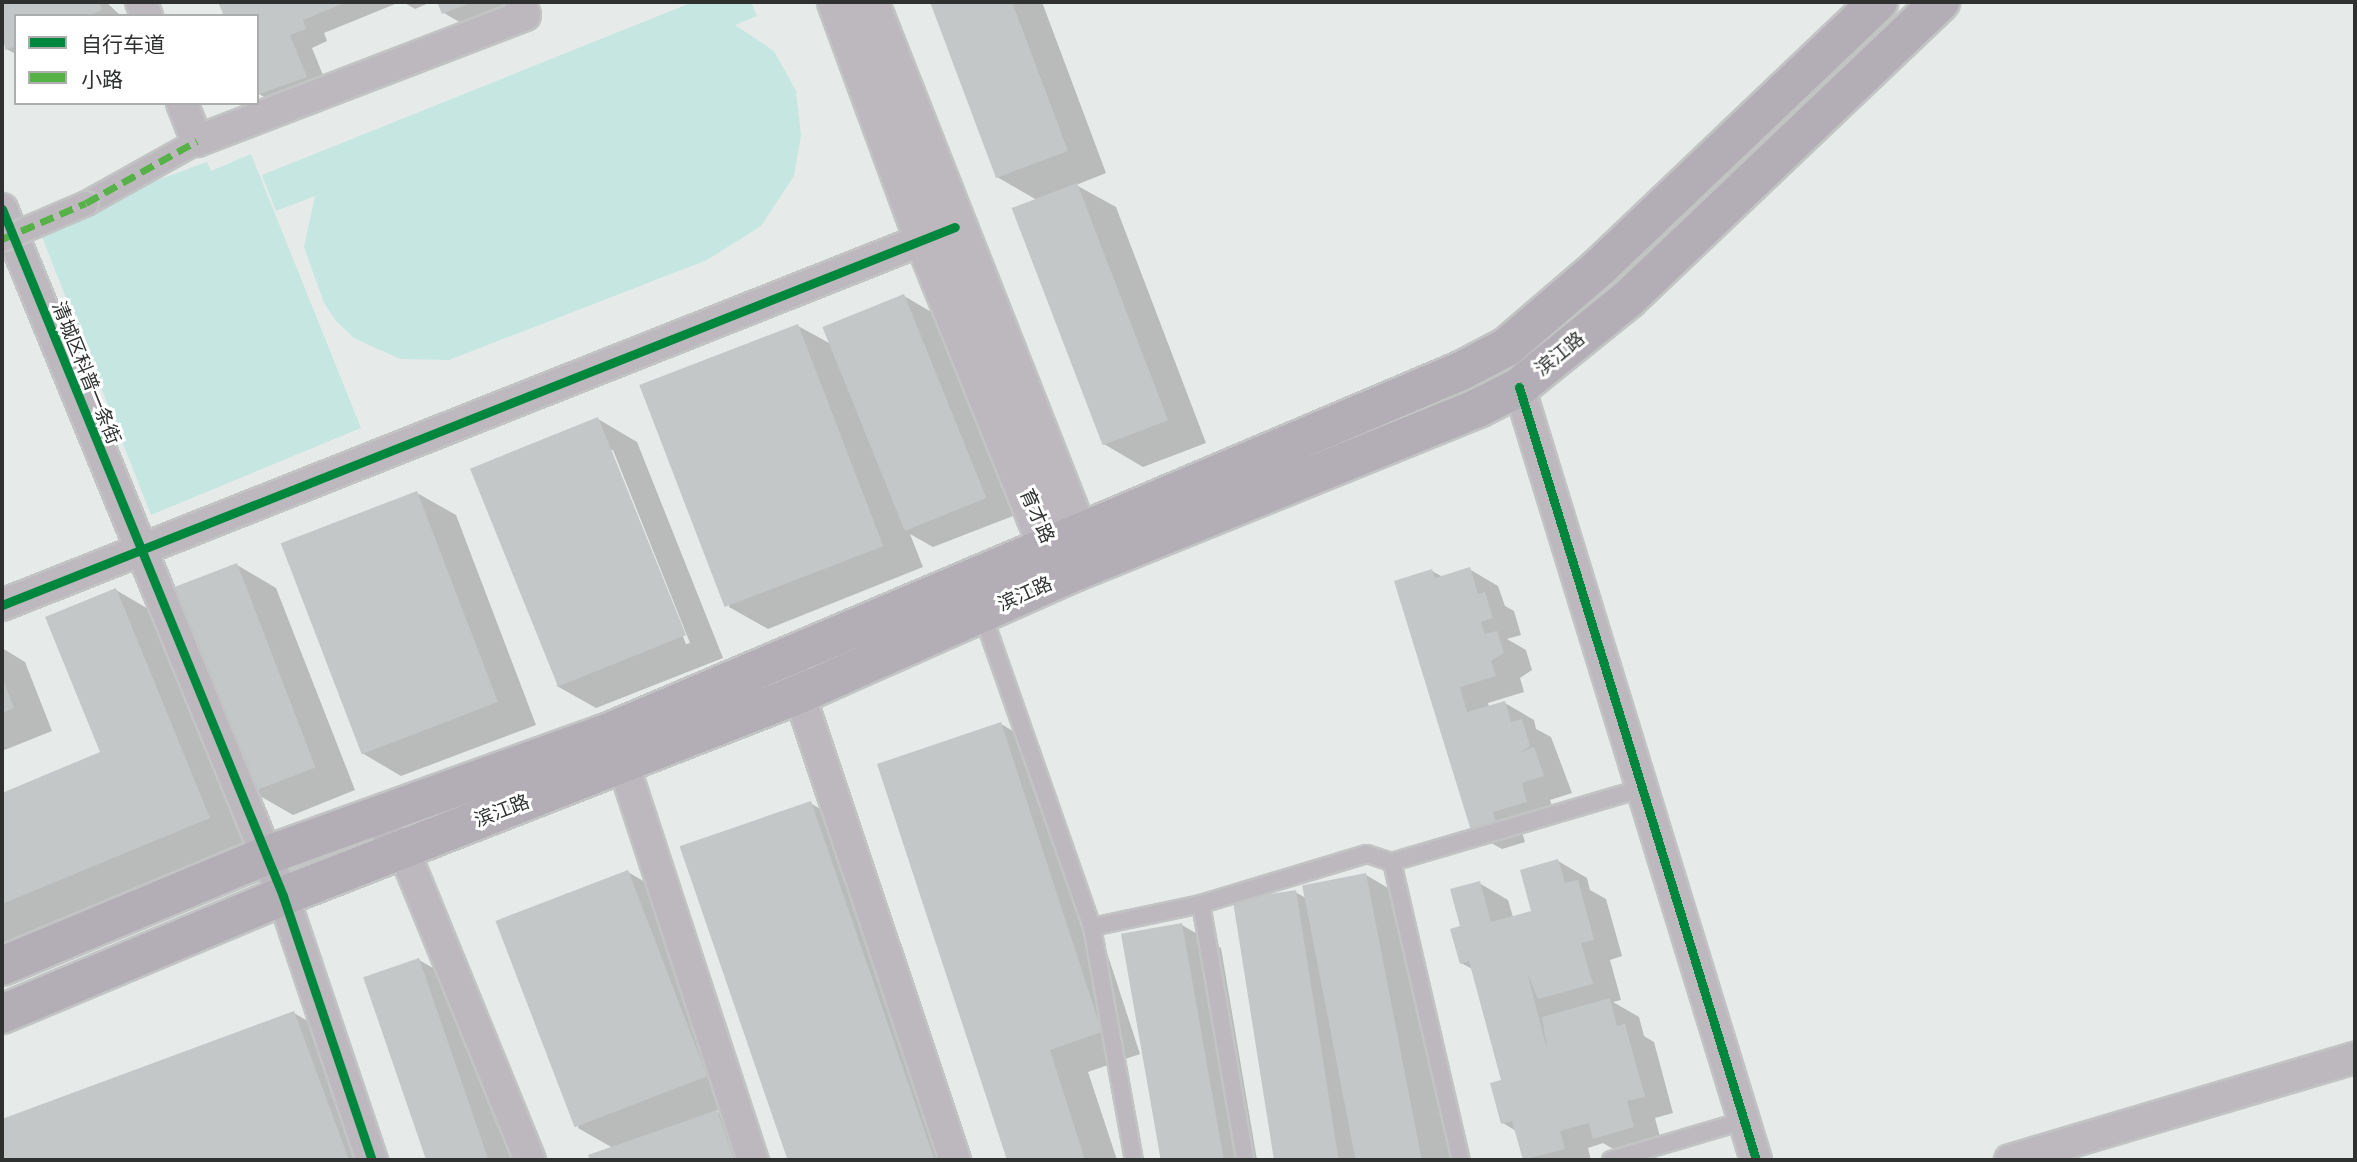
<!DOCTYPE html>
<html>
<head>
<meta charset="utf-8">
<style>
  body { margin:0 }
  #map { position:relative; width:2357px; height:1162px; overflow:hidden; background:#e6eae9; font-family:Montserrat,"Noto Sans SC",sans-serif }
  div>[style] { position:absolute }
  .green>* { inset:0; background:#c6e7e1 }
  .shadow>* { inset:0; background:#0003 }
  .building>* { inset:0; background:#c4c7c7; transform-origin:0 0 }
  .roads { filter:drop-shadow(2px 0 #c2c4c4) drop-shadow(-2px 0 #c2c4c4) drop-shadow(0 2px #c2c4c4) drop-shadow(0 -2px #c2c4c4) }
  .service>* { height:16px; margin:-8px; padding:0 8px; transform-origin:8px; border-radius:8px; background:#bcb8be }
  .pedestrian>* { height:23px; margin:-11.5px; padding:0 11.5px; transform-origin:11.5px; border-radius:11.5px; background:#bcb8be }
  .minor>* { height:30px; margin:-15px; padding:0 15px; transform-origin:15px; border-radius:15px; background:#bcb8be }
  .tertiary>* { height:38px; margin:-19px; padding:0 19px; transform-origin:19px; border-radius:19px; background:#bcb8be }
  .secondary>* { height:38px; margin:-19px; padding:0 19px; transform-origin:19px; border-radius:19px; background:#b3aeb5 }
  .bridges { filter:drop-shadow(2px 0 #c2c4c4) drop-shadow(-2px 0 #c2c4c4) drop-shadow(0 2px #c2c4c4) drop-shadow(0 -2px #c2c4c4) }
  .pedestrian-bridge>* { height:23px; margin:-11.5px; padding:0 11.5px; transform-origin:11.5px; border-radius:11.5px; background:#bcb8be }
  .quiet>* { height:7px; margin-top:-3.5px; transform-origin:0; background:repeating-linear-gradient(90deg,#56b246 0 14px,transparent 0 21px) }
  .cycleway>* { height:9px; margin:-4.5px; padding:0 4.5px; transform-origin:4.5px; border-radius:4.5px; background:#00873e }
  span { translate:-50% -50%; white-space:nowrap; text-align:center; line-height:1.15; -webkit-text-stroke:6px #fff; paint-order:stroke }
  .street-label { font-size:19px; color:#2f3131 }
  .frame { position:absolute; inset:0; border:4px solid #2f3131; pointer-events:none }
  .legend { position:absolute; left:14px; top:14px; width:245px; height:91px; box-sizing:border-box; background:#fff; border:2px solid #acadad; margin:0; padding:9px 12px; list-style:none; font-size:21px; color:#2f3131 }
  .legend li { display:flex; align-items:center; gap:14px; height:35px }
  .legend b { width:35px; border:2px solid #acadad }
</style>
</head>
<body>
<div id="map">
  <div class="green">
    <i style="clip-path:polygon(693px 2px,751px 2px,757px 16px,735px 25px,774px 51px,796px 91px,801px 135px,794px 176px,761px 226px,707px 260px,449px 360px,400px 359px,354px 338px,336px 321px,324px 303px,304px 247px,315px 196px,276px 211px,262px 175px)"></i>
    <i style="clip-path:polygon(251px 154px,361px 428px,151px 515px,37px 224px,207px 162px,211px 171px)"></i>
  </div>
  <div class="shadow">
    <i style="clip-path:polygon(2px 2px,106px 2px,121px 16px,16px 16px,16px 54px,6px 49px,2px 37px)"></i>
    <i style="clip-path:polygon(220px 2px,400px 2px,324px 33px,327px 41px,312px 48px,329px 90px,281px 107px,259px 94px,257px 16px,226px 16px)"></i>
    <i style="clip-path:polygon(403px 2px,431px 2px,415px 9px)"></i>
    <i style="clip-path:polygon(439px 2px,504px 2px,507px 10px,466px 26px,444px 13px)"></i>
    <i style="clip-path:polygon(932px 2px,1042px 2px,1106px 173px,1076px 185px,1116px 207px,1206px 443px,1143px 467px,1104px 444px,1037px 200px,997px 177px)"></i>
    <i style="clip-path:polygon(904px 296px,933px 313px,1013px 516px,933px 547px,910px 534px,923px 567px,768px 629px,729px 607px,798px 326px,831px 344px)"></i>
    <i style="clip-path:polygon(evenodd,598px 419px,637px 442px,723px 658px,596px 708px,557px 686px,598px 419px,609px 450px,613px 450px,690px 643px,686px 644px,609px 450px)"></i>
    <i style="clip-path:polygon(417px 493px,456px 515px,536px 725px,401px 776px,362px 753px)"></i>
    <i style="clip-path:polygon(237px 565px,276px 588px,355px 790px,293px 815px,253px 792px)"></i>
    <i style="clip-path:polygon(1469px 569px,1498px 586px,1505px 606px,1514px 611px,1521px 635px,1507px 639px,1526px 650px,1532px 670px,1520px 678px,1524px 692px,1488px 703px,1489px 707px,1505px 703px,1534px 720px,1536px 729px,1551px 737px,1572px 793px,1550px 800px,1556px 818px,1521px 829px,1525px 842px,1502px 849px,1473px 833px,1432px 571px,1443px 577px)"></i>
    <i style="clip-path:polygon(116px 590px,155px 613px,249px 840px,2px 943px,2px 795px,102px 753px)"></i>
    <i style="clip-path:polygon(2px 648px,25px 662px,52px 731px,2px 751px)"></i>
    <i style="clip-path:polygon(1001px 724px,1040px 747px,1140px 1054px,1088px 1072px,1117px 1160px,1008px 1160px,879px 765px)"></i>
    <i style="clip-path:polygon(810px 803px,850px 826px,964px 1160px,790px 1160px,683px 848px)"></i>
    <i style="clip-path:polygon(1558px 861px,1587px 878px,1590px 890px,1606px 899px,1622px 956px,1610px 960px,1621px 1000px,1613px 1002px,1639px 1017px,1644px 1036px,1654px 1042px,1673px 1113px,1655px 1118px,1662px 1144px,1623px 1155px,1603px 1143px,1588px 1148px,1591px 1160px,1526px 1160px,1516px 1131px,1503px 1123px,1504px 1082px,1474px 970px,1461px 963px,1462px 928px,1479px 883px,1508px 900px,1513px 917px,1533px 912px)"></i>
    <i style="clip-path:polygon(628px 872px,667px 895px,747px 1099px,716px 1111px,756px 1134px,765px 1160px,592px 1160px,590px 1156px,613px 1148px,578px 1128px)"></i>
    <i style="clip-path:polygon(1366px 875px,1405px 898px,1456px 1160px,1278px 1160px,1235px 903px,1295px 892px,1306px 898px)"></i>
    <i style="clip-path:polygon(1182px 925px,1221px 948px,1257px 1160px,1161px 1160px,1123px 935px)"></i>
    <i style="clip-path:polygon(419px 960px,459px 983px,520px 1160px,429px 1160px,367px 979px)"></i>
    <i style="clip-path:polygon(294px 1013px,323px 1030px,375px 1160px,2px 1160px,2px 1120px)"></i>
  </div>
  <div class="building">
    <i style="clip-path:polygon(2px 2px,99px 2px,102px 10px,89px 16px,16px 16px,16px 46px,5px 50px)"></i>
    <i style="clip-path:polygon(218px 2px,347px 2px,303px 20px,306px 29px,290px 35px,307px 77px,257px 95px,257px 16px,224px 16px)"></i>
    <i style="clip-path:polygon(437px 2px,473px 2px,442px 14px)"></i>
    <i style="clip-path:polygon(930px 2px,1012px 2px,1068px 151px,996px 178px)"></i>
    <i style="left:1077px;top:183px;width:254px;height:70px;rotate:69deg"></i>
    <i style="left:904px;top:294px;width:220px;height:88px;rotate:68deg"></i>
    <i style="left:798px;top:324px;width:238px;height:170px;rotate:69deg"></i>
    <i style="left:598px;top:417px;width:235px;height:138px;rotate:68deg"></i>
    <i style="left:417px;top:491px;width:226px;height:146px;rotate:69deg"></i>
    <i style="left:237px;top:563px;width:219px;height:71px;rotate:69deg"></i>
    <i style="clip-path:polygon(1470px 567px,1478px 594px,1485px 592px,1493px 618px,1481px 622px,1485px 634px,1497px 631px,1504px 653px,1491px 661px,1496px 676px,1460px 687px,1467px 712px,1505px 701px,1511px 722px,1522px 719px,1530px 746px,1519px 753px,1534px 747px,1544px 776px,1522px 783px,1527px 802px,1493px 812px,1497px 826px,1472px 834px,1394px 581px,1432px 569px,1435px 578px)"></i>
    <i style="clip-path:polygon(116px 588px,210px 818px,2px 904px,2px 793px,100px 752px,45px 617px)"></i>
    <i style="clip-path:polygon(2px 677px,14px 708px,2px 713px)"></i>
    <i style="clip-path:polygon(1001px 722px,1102px 1032px,1050px 1050px,1085px 1160px,1007px 1160px,877px 764px)"></i>
    <i style="left:811px;top:801px;width:379px;height:139px;rotate:71deg"></i>
    <i style="clip-path:polygon(1558px 859px,1565px 883px,1578px 880px,1594px 940px,1581px 943px,1593px 984px,1538px 999px,1527px 972px,1547px 1049px,1542px 1017px,1610px 998px,1617px 1026px,1625px 1024px,1645px 1097px,1627px 1101px,1634px 1127px,1593px 1139px,1589px 1123px,1560px 1131px,1565px 1149px,1523px 1160px,1512px 1121px,1501px 1124px,1490px 1083px,1501px 1080px,1469px 961px,1460px 964px,1450px 929px,1460px 926px,1450px 889px,1480px 881px,1491px 922px,1531px 911px,1520px 870px)"></i>
    <i style="left:628px;top:870px;width:221px;height:142px;rotate:69deg"></i>
    <i style="left:1366px;top:873px;width:292px;height:65px;rotate:79deg"></i>
    <i style="left:1296px;top:890px;width:274px;height:64px;rotate:81deg"></i>
    <i style="left:1182px;top:923px;width:240px;height:62px;rotate:80deg"></i>
    <i style="left:419px;top:958px;width:214px;height:59px;rotate:71deg"></i>
    <i style="clip-path:polygon(294px 1011px,349px 1160px,2px 1160px,2px 1119px)"></i>
    <i style="clip-path:polygon(717px 1110px,734px 1160px,590px 1160px,588px 1155px)"></i>
  </div>
  <div class="roads">
    <div class="service">
      <i style="left:982px;top:613px;width:333px;rotate:70.7deg"></i>
      <i style="left:1092px;top:927px;width:237px;rotate:79.8deg"></i>
      <i style="left:1392px;top:862px;width:306px;rotate:77deg"></i>
      <i style="left:1201px;top:904px;width:260px;rotate:80.2deg"></i>
      <i style="left:1092px;top:927px;width:111px;rotate:-11.9deg"></i>
      <i style="left:1201px;top:904px;width:173px;rotate:-16.8deg"></i>
      <i style="left:1367px;top:854px;width:26px;rotate:18deg"></i>
      <i style="left:1392px;top:862px;width:263px;rotate:-16.4deg"></i>
      <i style="left:1611px;top:1160px;width:141px;rotate:-16.5deg"></i>
    </div>
    <div class="pedestrian">
      <i style="left:86px;top:203px;width:127px;rotate:-29.2deg"></i>
    </div>
    <div class="minor">
      <i style="left:141px;top:2px;width:15px;rotate:67deg"></i>
      <i style="left:182px;top:103px;width:41px;rotate:68.5deg"></i>
      <i style="left:197px;top:141px;width:351px;rotate:-21deg"></i>
      <i style="left:525px;top:15px;width:14px;rotate:-111deg"></i>
      <i style="left:2px;top:209px;width:742px;rotate:67.75deg"></i>
      <i style="left:283px;top:896px;width:279px;rotate:71.4deg"></i>
      <i style="left:1519px;top:387px;width:809px;rotate:72.95deg"></i>
      <i style="left:2px;top:605px;width:1011px;rotate:-21.64deg"></i>
      <i style="left:787px;top:657px;width:530px;rotate:71.53deg"></i>
      <i style="left:617px;top:745px;width:437px;rotate:71.9deg"></i>
      <i style="left:388px;top:835px;width:21px;rotate:43deg"></i>
      <i style="left:403px;top:849px;width:336px;rotate:67.8deg"></i>
      <i style="left:2010px;top:1160px;width:360px;rotate:-16.5deg"></i>
    </div>
    <div class="tertiary">
      <i style="left:837px;top:2px;width:252px;rotate:69.8deg"></i>
      <i style="left:924px;top:239px;width:331px;rotate:68deg"></i>
      <i style="left:1048px;top:546px;width:31px;rotate:45deg"></i>
      <i style="left:869px;top:2px;width:571px;rotate:68.52deg"></i>
      <i style="left:1078px;top:533px;width:33px;rotate:95deg"></i>
    </div>
    <div class="secondary">
      <i style="left:2px;top:966px;width:285px;rotate:-22.7deg"></i>
      <i style="left:265px;top:856px;width:369px;rotate:-19.8deg"></i>
      <i style="left:612px;top:731px;width:922px;rotate:-22.98deg"></i>
      <i style="left:1461px;top:371px;width:52px;rotate:-27.6deg"></i>
      <i style="left:1507px;top:347px;width:123px;rotate:-40.7deg"></i>
      <i style="left:1600px;top:267px;width:384px;rotate:-43.6deg"></i>
      <i style="left:2px;top:1014px;width:305px;rotate:-22.8deg"></i>
      <i style="left:283px;top:896px;width:557px;rotate:-21.36deg"></i>
      <i style="left:802px;top:693px;width:298px;rotate:-24deg"></i>
      <i style="left:1074px;top:572px;width:436px;rotate:-22.1deg"></i>
      <i style="left:1478px;top:408px;width:46px;rotate:-27.1deg"></i>
      <i style="left:1519px;top:387px;width:140px;rotate:-38.9deg"></i>
      <i style="left:1628px;top:299px;width:431px;rotate:-43.6deg"></i>
    </div>
  </div>
  <div class="bridges">
    <div class="pedestrian-bridge">
      <i style="left:2px;top:239px;width:91px;rotate:-23.2deg"></i>
    </div>
  </div>
  <div class="quiet">
    <i style="left:2px;top:239px;width:91px;rotate:-23.2deg"></i>
    <i style="left:86px;top:203px;width:127px;rotate:-29.2deg"></i>
  </div>
  <div class="cycleway">
    <i style="left:2px;top:209px;width:742px;rotate:67.75deg"></i>
    <i style="left:283px;top:896px;width:279px;rotate:71.4deg"></i>
    <i style="left:1519px;top:387px;width:809px;rotate:72.95deg"></i>
    <i style="left:2px;top:605px;width:1025px;rotate:-21.64deg"></i>
  </div>
  <div class="street-label">
    <span style="left:1560px;top:354px;rotate:-39deg">滨江路</span>
    <span style="left:86px;top:373px;rotate:68deg">清城区科普一条街</span>
    <span style="left:1037px;top:516px;rotate:66deg">育才路</span>
    <span style="left:1025px;top:594px;rotate:-24deg">滨江路</span>
    <span style="left:502px;top:811px;rotate:-21deg">滨江路</span>
  </div>
  <div class="frame"></div>
  <ul class="legend">
  <li><b style="height:9px;background:#00873e"></b>自行车道</li>
  <li><b style="height:9px;background:#56b246"></b>小路</li>
  </ul>
</div>
</body>
</html>
